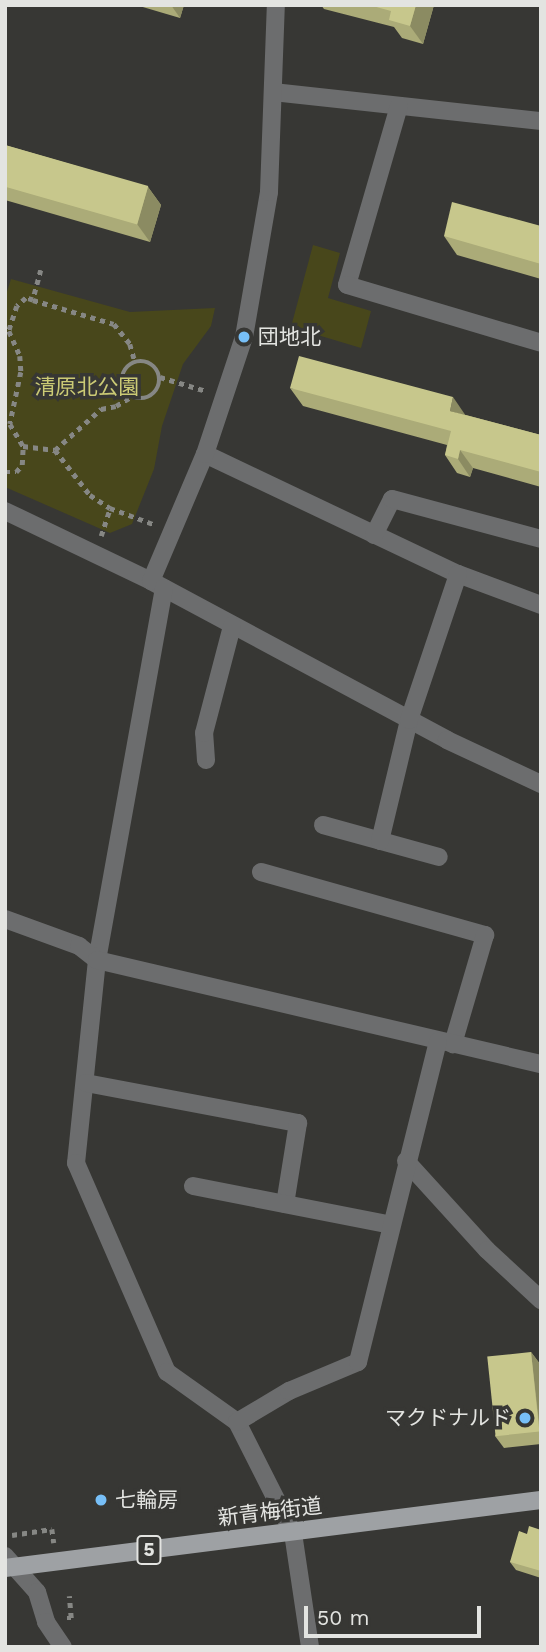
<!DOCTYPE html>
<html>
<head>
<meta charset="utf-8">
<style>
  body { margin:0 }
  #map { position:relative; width:546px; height:1652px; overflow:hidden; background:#373734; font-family:"Work Sans","Noto Sans JP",sans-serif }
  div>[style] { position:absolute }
  .green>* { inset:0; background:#48471b }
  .path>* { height:4.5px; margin-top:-2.25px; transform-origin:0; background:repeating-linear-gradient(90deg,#868784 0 5px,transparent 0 10px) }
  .path>.ring { margin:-2.25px; padding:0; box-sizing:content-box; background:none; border:4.5px solid #868784; border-radius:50% }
  .minor>* { height:18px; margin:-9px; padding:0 9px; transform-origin:9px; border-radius:9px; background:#6c6d6e }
  .major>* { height:18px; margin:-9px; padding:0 9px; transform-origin:9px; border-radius:9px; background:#9ea1a4 }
  .wall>* { inset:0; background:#abab78 }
  .shaded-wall>* { inset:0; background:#8b8b62 }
  .building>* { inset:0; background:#c7c78c; transform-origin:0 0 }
  .dots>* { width:19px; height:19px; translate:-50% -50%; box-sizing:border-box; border:4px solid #373734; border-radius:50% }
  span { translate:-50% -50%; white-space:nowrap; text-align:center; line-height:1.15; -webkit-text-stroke:7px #373734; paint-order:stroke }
  .shield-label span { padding:2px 5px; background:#373734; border:2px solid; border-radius:5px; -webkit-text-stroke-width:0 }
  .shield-label { font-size:19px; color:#e3e4e1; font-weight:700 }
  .poi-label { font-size:21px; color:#e3e4e1 }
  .left { translate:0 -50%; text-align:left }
  .right { translate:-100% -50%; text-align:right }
  .park-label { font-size:21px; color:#cbca75 }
  .street-label { font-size:21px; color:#e3e4e1 }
  .frame { position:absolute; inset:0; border:7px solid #e3e4e1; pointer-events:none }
  .scale { position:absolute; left:304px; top:1606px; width:177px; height:32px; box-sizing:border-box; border:4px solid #e3e4e1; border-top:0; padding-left:9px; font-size:21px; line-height:24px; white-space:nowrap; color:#e3e4e1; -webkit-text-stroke:5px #373734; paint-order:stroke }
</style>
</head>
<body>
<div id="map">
  <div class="green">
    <i style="clip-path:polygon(313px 245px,340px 253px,328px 298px,371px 311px,361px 348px,291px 327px)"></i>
    <i style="clip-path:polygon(11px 279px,130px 312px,215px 308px,211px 326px,183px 364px,162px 426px,154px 469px,132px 524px,110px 533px,5px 487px,5px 298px)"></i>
  </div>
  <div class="path">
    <i style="left:41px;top:270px;width:31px;rotate:105deg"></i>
    <i style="left:33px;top:300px;width:84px;rotate:16.5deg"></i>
    <i style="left:114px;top:324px;width:26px;rotate:51deg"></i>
    <i style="left:130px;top:344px;width:18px;rotate:74deg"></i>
    <i style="left:33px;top:300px;width:7px;rotate:-164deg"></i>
    <i style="left:26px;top:298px;width:12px;rotate:138deg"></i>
    <i style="left:17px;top:306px;width:26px;rotate:108deg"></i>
    <i style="left:9px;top:331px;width:27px;rotate:66deg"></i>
    <i style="left:20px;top:356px;width:16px;rotate:86deg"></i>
    <i style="left:21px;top:372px;width:53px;rotate:101.9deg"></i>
    <i style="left:10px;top:424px;width:26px;rotate:59deg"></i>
    <i style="left:23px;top:446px;width:32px;rotate:7deg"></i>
    <i style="left:55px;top:450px;width:62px;rotate:-41.7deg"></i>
    <i style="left:101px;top:409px;width:15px;rotate:-11deg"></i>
    <i style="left:116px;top:406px;width:17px;rotate:-31deg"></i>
    <i class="ring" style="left:122px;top:361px;width:33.5px;height:33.5px"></i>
    <i style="left:160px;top:377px;width:48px;rotate:16.9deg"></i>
    <i style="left:55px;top:450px;width:57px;rotate:52.1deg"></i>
    <i style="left:90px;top:495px;width:24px;rotate:33deg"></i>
    <i style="left:5px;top:472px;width:11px"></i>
    <i style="left:16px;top:472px;width:9px;rotate:-49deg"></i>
    <i style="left:22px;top:465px;width:19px;rotate:-87deg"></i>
    <i style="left:101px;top:536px;width:29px;rotate:-72deg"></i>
    <i style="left:110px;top:508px;width:46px;rotate:20.4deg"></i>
    <i style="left:12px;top:1535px;width:40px;rotate:-8.5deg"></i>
    <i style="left:52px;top:1529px;width:14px;rotate:82deg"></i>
    <i style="left:67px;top:1618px;width:4px"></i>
    <i style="left:71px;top:1618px;width:22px;rotate:-95deg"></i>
  </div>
  <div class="minor">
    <i style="left:273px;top:92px;width:270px;rotate:6.2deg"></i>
    <i style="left:399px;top:106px;width:186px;rotate:106.2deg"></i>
    <i style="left:347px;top:285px;width:202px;rotate:16.6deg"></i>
    <i style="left:205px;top:454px;width:280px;rotate:25.4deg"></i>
    <i style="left:458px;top:574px;width:89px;rotate:20.5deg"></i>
    <i style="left:5px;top:511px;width:162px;rotate:25.6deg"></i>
    <i style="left:151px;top:581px;width:336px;rotate:28.2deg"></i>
    <i style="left:447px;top:740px;width:104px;rotate:25.1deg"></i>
    <i style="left:374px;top:535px;width:40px;rotate:-63.4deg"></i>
    <i style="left:392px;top:499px;width:154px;rotate:15deg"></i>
    <i style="left:151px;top:581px;width:138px;rotate:-67deg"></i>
    <i style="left:205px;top:454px;width:123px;rotate:-71.6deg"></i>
    <i style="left:244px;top:337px;width:147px;rotate:-80.2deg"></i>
    <i style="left:269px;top:192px;width:187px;rotate:-87.9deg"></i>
    <i style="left:164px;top:588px;width:378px;rotate:100.2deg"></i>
    <i style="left:97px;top:960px;width:204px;rotate:95.9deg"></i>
    <i style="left:76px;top:1163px;width:228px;rotate:66.5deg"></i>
    <i style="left:167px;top:1372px;width:86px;rotate:35.5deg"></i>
    <i style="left:237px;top:1422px;width:124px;rotate:63.2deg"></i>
    <i style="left:293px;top:1533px;width:115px;rotate:81.5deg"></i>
    <i style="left:206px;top:760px;width:27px;rotate:-94deg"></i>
    <i style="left:204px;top:733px;width:111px;rotate:-75.3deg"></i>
    <i style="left:323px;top:825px;width:120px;rotate:15.4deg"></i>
    <i style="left:380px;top:841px;width:124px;rotate:-76.5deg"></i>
    <i style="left:409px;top:720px;width:154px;rotate:-71.4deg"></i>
    <i style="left:261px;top:872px;width:233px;rotate:15.7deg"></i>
    <i style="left:485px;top:935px;width:114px;rotate:106.4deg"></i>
    <i style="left:5px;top:919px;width:79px;rotate:20deg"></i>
    <i style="left:79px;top:946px;width:23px;rotate:38deg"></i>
    <i style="left:97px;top:960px;width:456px;rotate:13.2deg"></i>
    <i style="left:86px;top:1083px;width:216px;rotate:10.7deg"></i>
    <i style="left:298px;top:1123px;width:82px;rotate:99.1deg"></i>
    <i style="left:406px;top:1161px;width:120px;rotate:47.7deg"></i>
    <i style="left:487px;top:1250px;width:74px;rotate:42.8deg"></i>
    <i style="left:193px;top:1186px;width:202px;rotate:11.1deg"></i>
    <i style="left:237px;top:1422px;width:61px;rotate:-30.8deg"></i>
    <i style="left:289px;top:1391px;width:75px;rotate:-22.8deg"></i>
    <i style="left:358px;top:1362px;width:330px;rotate:-76deg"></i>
    <i style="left:5px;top:1556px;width:48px;rotate:48.4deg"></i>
    <i style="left:37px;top:1592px;width:31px;rotate:73deg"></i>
    <i style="left:46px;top:1622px;width:30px;rotate:56deg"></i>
  </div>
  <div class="major">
    <i style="left:5px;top:1568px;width:540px;rotate:-7.23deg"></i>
  </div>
  <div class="wall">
    <i style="clip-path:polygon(136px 5px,184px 5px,180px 18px)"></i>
    <i style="clip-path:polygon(321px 5px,434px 5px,423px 44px,402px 38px,394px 27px,324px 9px)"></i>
    <i style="clip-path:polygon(5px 145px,148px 187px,161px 205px,150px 242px,5px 200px)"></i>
    <i style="clip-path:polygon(541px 226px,541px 279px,457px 255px,444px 236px)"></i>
    <i style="clip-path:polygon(290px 388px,466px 415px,541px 435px,541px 487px,473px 468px,470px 477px,457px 473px,445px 455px,447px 445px,303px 406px)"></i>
    <i style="clip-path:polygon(531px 1352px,540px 1364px,541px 1372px,541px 1444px,504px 1448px,495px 1436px)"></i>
    <i style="clip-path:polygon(541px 1530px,541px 1578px,516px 1570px,510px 1562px,527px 1534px)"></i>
  </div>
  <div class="shaded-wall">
    <i style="clip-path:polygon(171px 5px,184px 5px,180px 18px)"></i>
    <i style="clip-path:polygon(416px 5px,434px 5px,423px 44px,410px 26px)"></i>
    <i style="clip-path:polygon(148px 187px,161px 205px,150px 242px,137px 224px)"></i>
    <i style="clip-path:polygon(453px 397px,466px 416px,450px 411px)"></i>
    <i style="clip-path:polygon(460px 450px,473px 468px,470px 477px,458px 459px)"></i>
    <i style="clip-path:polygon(531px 1352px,540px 1364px,541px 1432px,540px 1431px)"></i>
  </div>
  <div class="building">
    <i style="clip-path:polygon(369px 5px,416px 5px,410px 26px,389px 20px,391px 11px)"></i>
    <i style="left:5px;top:145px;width:149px;height:40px;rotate:16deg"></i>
    <i style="clip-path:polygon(452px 202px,541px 226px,541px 264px,444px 236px)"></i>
    <i style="clip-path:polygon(299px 356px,453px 397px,450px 411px,541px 435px,541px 472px,460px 450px,458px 459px,445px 455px,451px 431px,290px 388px)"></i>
    <i style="left:531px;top:1352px;width:80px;height:44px;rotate:84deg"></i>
    <i style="clip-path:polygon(529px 1526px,541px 1530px,541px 1571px,510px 1562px,519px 1531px,527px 1534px)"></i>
  </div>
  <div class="dots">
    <i style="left:244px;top:337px;background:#77bff7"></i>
    <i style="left:525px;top:1418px;background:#77bff7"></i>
    <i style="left:101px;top:1500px;background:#77bff7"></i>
  </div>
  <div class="shield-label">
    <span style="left:149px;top:1550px">5</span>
  </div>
  <div class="poi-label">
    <span class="left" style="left:258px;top:337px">団地北</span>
    <span class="right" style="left:511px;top:1418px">マクドナルド</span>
    <span class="left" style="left:115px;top:1500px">七輪房</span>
  </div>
  <div class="park-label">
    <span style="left:87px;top:387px">清原北公園</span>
  </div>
  <div class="street-label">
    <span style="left:270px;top:1512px;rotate:-7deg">新青梅街道</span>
  </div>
  <div class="frame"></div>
  <div class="scale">50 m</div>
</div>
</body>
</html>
